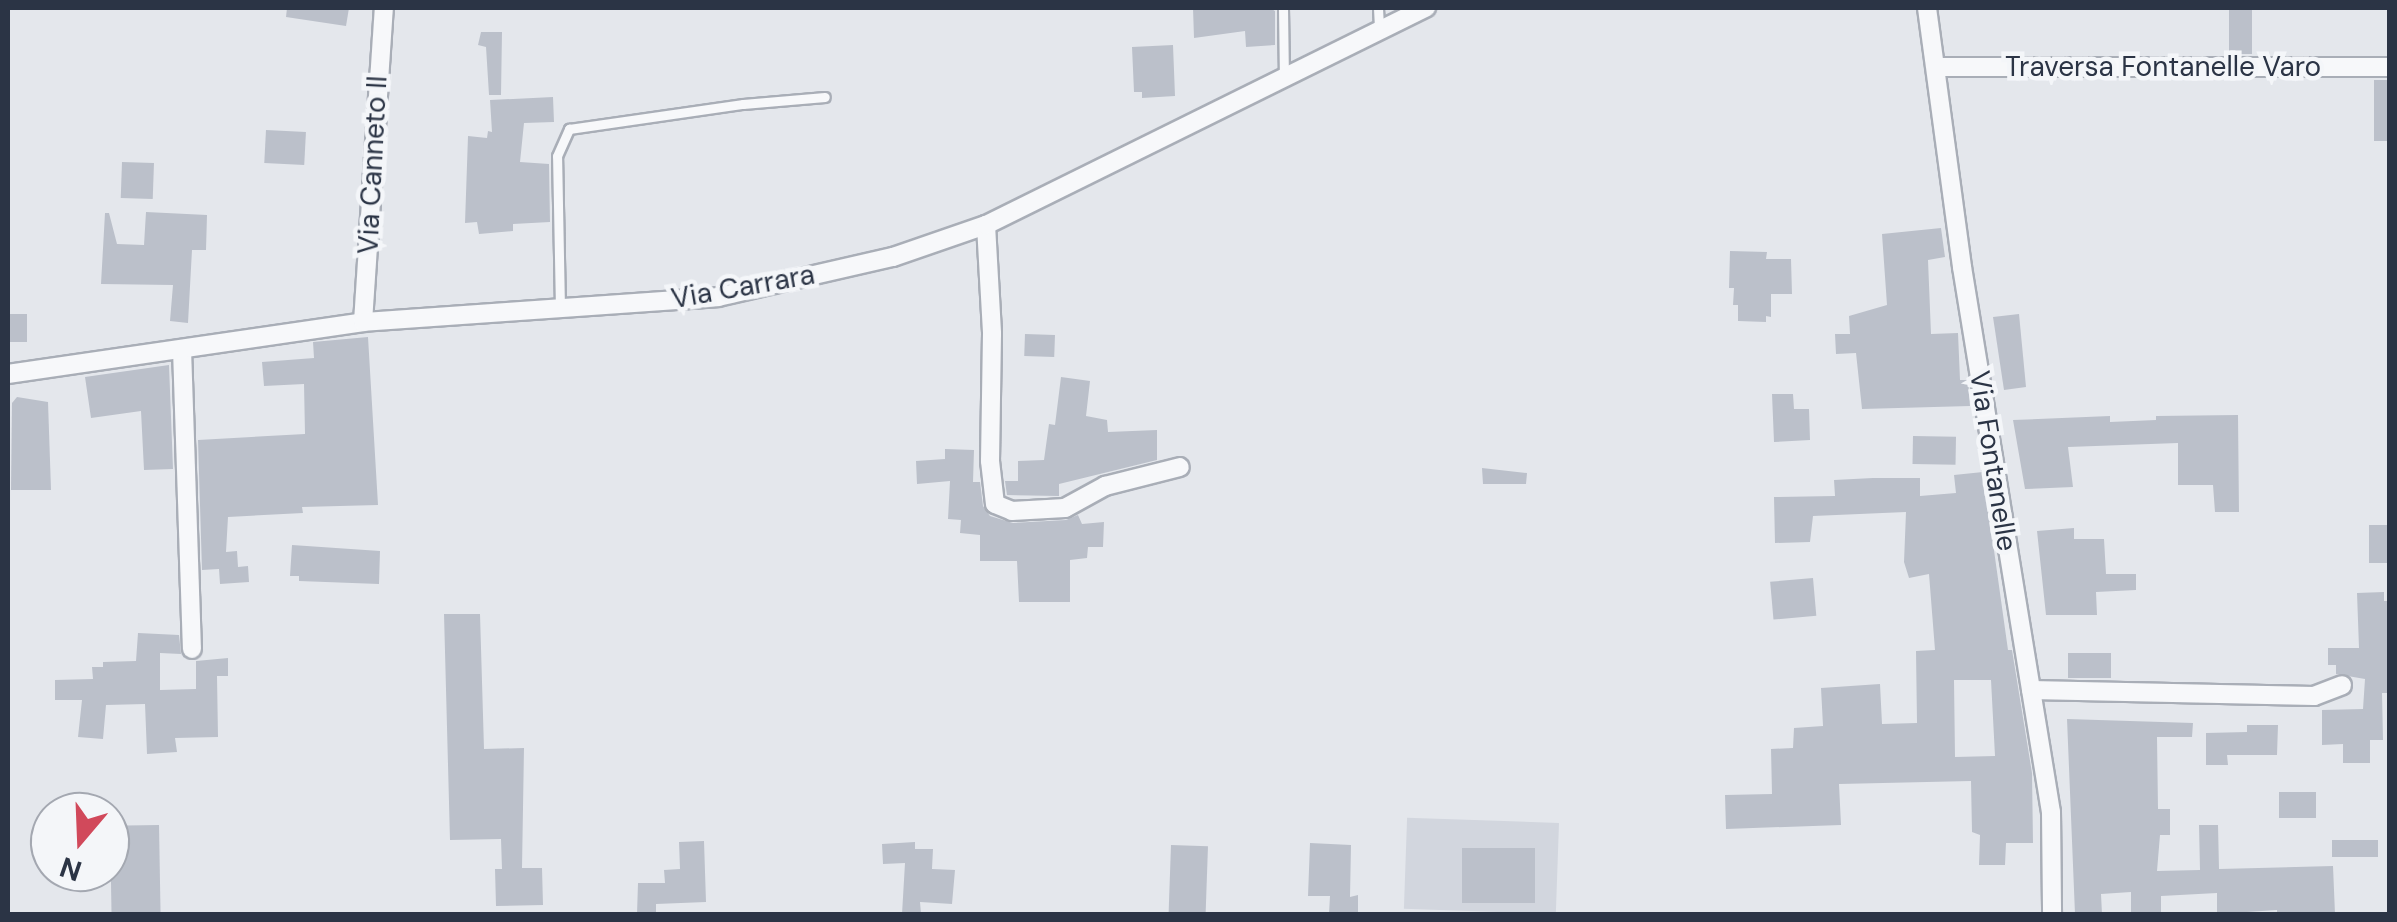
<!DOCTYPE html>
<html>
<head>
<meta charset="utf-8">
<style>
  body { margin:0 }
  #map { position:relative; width:2397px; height:922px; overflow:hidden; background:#e4e7ec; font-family:"DM Sans",sans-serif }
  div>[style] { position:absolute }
  .built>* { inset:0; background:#d2d6de; transform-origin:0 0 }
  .building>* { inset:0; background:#bbc0ca; transform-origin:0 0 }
  .roads { filter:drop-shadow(2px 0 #a9aeb7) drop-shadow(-2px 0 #a9aeb7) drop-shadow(0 2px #a9aeb7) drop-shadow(0 -2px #a9aeb7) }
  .lane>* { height:9px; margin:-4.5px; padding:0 4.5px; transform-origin:4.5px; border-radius:4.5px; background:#f7f8fa }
  .street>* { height:18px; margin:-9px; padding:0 9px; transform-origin:9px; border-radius:9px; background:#f7f8fa }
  span { translate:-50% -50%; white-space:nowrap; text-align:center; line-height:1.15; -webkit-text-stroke:9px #f4f6f9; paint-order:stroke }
  .street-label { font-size:28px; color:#2b3445 }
  .frame { position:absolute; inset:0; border:10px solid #2b3445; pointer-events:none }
  .north { position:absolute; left:30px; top:792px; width:100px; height:100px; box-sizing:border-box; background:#f4f6f9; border:2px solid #a4a8b1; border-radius:50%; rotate:199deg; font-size:28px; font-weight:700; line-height:40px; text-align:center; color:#2b3445 }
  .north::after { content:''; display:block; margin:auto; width:35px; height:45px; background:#d1495b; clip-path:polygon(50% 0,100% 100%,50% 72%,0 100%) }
</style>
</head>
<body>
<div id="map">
  <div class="built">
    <i style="left:1559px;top:823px;width:91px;height:152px;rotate:92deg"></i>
  </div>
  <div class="building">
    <i style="clip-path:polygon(287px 8px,349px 8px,346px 26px,286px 17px)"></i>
    <i style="clip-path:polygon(1193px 8px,1270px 8px,1275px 11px,1275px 45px,1246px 47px,1245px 31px,1194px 38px)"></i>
    <i style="left:2229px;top:8px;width:23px;height:46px"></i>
    <i style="clip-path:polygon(481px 32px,502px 32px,501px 95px,489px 95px,486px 47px,478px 45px)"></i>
    <i style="clip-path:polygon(1173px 45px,1175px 96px,1142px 98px,1142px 92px,1134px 92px,1132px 47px)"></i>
    <i style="left:2374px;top:80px;width:16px;height:61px"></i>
    <i style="clip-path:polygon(553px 97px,554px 122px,524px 123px,520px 162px,549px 164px,550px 222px,513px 224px,513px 231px,479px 234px,477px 222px,465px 223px,468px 136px,487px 138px,488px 131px,492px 132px,490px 100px)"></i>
    <i style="left:266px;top:130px;width:40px;height:33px;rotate:3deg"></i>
    <i style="left:122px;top:162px;width:32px;height:36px;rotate:2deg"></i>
    <i style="clip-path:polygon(146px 212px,207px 215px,206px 250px,192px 250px,188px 323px,170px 321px,173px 285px,101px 284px,105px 213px,109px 213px,117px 244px,144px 245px)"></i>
    <i style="clip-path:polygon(1941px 228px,1945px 257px,1928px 260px,1931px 334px,1958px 333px,1960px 380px,1968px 380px,1970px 406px,1862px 409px,1856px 353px,1836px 354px,1835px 334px,1850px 334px,1849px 316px,1887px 305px,1882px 234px)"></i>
    <i style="clip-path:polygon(1730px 251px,1767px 252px,1766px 259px,1791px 259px,1792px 294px,1771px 294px,1771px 317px,1766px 316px,1766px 322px,1738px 321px,1738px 305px,1733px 305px,1734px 288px,1729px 288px)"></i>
    <i style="left:8px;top:314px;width:19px;height:28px"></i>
    <i style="clip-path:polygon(2019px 314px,2026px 387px,2004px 390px,1993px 317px)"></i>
    <i style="left:1025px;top:334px;width:30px;height:22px;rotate:2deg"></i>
    <i style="clip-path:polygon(368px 337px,378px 505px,302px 507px,303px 513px,228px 517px,226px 552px,237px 551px,238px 567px,248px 566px,249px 582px,220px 584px,219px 569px,202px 570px,198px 440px,305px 434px,304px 384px,264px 386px,262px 362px,314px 358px,313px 342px)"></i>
    <i style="clip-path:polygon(169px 365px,173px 469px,144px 470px,141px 411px,91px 418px,85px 377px)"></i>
    <i style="clip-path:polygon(1061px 377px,1090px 381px,1086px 416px,1107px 420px,1108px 432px,1157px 430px,1157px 460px,1059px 484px,1059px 496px,1007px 495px,1005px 481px,1018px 481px,1018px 461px,1044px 460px,1049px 424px,1055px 425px)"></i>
    <i style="clip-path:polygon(1772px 394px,1793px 394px,1794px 409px,1809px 409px,1810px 440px,1774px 442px)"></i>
    <i style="clip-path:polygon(17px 397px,48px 402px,51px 490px,11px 490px,12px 403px)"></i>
    <i style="clip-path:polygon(2238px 415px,2239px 512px,2215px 512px,2213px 485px,2178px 485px,2178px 443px,2068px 447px,2073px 487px,2025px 489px,2013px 420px,2110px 416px,2110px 422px,2156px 420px,2156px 416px)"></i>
    <i style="left:1913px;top:436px;width:43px;height:28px;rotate:1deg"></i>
    <i style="clip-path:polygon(945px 449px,974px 450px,973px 482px,980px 482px,983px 506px,990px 516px,1013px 523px,1066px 520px,1078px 515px,1082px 524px,1104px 522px,1103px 547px,1088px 547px,1087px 558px,1070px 560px,1070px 602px,1019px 602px,1017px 561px,980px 561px,980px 535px,960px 533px,961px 520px,948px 519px,950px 481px,917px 484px,916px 461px,945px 459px)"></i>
    <i style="clip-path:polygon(1482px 468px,1527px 473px,1526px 484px,1483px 484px)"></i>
    <i style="clip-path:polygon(evenodd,1983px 472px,2008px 650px,2012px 650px,2032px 773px,2033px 843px,2006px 843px,2005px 865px,1979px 865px,1980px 835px,1972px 832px,1971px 781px,1839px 784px,1841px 825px,1726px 829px,1725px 795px,1772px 794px,1771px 749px,1793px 748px,1794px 728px,1823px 726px,1821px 688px,1880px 684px,1882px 724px,1917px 723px,1916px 651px,1935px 650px,1929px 574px,1909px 578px,1904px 562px,1906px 512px,1813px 516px,1810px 542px,1775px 543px,1774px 497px,1835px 496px,1834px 480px,1873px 478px,1920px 478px,1920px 496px,1956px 493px,1954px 475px,1983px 472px,1954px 680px,1991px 680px,1995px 756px,1955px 757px,1954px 680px)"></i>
    <i style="left:2390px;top:525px;width:38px;height:21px;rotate:90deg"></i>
    <i style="clip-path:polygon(2074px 528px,2074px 539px,2104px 539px,2106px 574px,2136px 574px,2136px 590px,2096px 592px,2097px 615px,2046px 615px,2037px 531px)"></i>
    <i style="clip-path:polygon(292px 545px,380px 551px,379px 584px,299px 581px,299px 576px,290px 576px)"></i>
    <i style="left:1813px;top:578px;width:38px;height:43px;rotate:85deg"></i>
    <i style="clip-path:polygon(2384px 592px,2384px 601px,2390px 601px,2390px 693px,2382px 693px,2383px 740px,2370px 740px,2370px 763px,2343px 763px,2343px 744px,2322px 745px,2322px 710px,2363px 709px,2365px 679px,2336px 674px,2336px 665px,2328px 665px,2328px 648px,2359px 648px,2357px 593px)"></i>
    <i style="clip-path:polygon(444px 614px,480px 614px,484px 749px,524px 748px,522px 868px,542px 868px,543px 905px,496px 906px,495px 869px,502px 869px,501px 839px,450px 840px)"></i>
    <i style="clip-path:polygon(138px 633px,179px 635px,181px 654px,160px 653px,160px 690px,196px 689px,196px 661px,228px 658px,228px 676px,217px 676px,218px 737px,175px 738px,177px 752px,147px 754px,145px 704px,106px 705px,103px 739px,78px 737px,82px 700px,55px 700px,55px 680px,93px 679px,92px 667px,103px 667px,103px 662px,136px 661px)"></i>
    <i style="left:2068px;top:653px;width:43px;height:25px"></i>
    <i style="clip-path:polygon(2067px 719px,2193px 723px,2192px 737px,2157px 737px,2158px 809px,2170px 809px,2170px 835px,2160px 835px,2157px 871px,2200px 870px,2199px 825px,2218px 825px,2219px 869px,2333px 866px,2335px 914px,2277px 914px,2277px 910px,2217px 914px,2217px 893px,2161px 896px,2161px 912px,2131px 914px,2131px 892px,2101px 894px,2102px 914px,2075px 914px)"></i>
    <i style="clip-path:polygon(2247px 725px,2278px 725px,2277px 755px,2227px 755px,2228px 765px,2206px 765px,2206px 733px,2247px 732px)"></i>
    <i style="left:2316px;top:792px;width:26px;height:37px;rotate:90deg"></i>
    <i style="left:159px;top:825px;width:89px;height:49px;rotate:89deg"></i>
    <i style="left:2378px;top:840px;width:17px;height:46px;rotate:90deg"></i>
    <i style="clip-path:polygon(704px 841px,706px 902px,656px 904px,656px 914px,637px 914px,638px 883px,665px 883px,664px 870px,680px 869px,679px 842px)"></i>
    <i style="clip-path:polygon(915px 842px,915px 849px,933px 849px,932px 869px,955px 870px,952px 904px,920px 902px,921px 914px,902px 914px,905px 863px,883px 864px,882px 844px)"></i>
    <i style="clip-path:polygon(1310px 843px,1351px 845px,1350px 897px,1358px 895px,1358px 914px,1329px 914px,1330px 896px,1308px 896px)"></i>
    <i style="left:1171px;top:845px;width:37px;height:69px;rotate:2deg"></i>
    <i style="left:1462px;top:848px;width:73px;height:55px"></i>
  </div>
  <div class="roads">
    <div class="lane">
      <i style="left:1283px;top:8px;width:68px;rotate:89.2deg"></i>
      <i style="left:1378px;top:8px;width:22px;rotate:87deg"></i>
      <i style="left:560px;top:309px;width:153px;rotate:-91.1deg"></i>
      <i style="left:557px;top:156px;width:30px;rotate:-66deg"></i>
      <i style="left:569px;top:129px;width:176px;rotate:-8.2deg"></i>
      <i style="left:743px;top:104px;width:82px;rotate:-4.9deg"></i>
    </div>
    <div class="street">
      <i style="left:1927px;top:8px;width:261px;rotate:82.3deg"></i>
      <i style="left:1962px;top:267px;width:552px;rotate:80.73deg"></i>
      <i style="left:2051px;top:812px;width:102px;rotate:89.4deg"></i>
      <i style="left:1937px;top:67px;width:453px"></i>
      <i style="left:986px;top:225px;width:109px;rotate:86.8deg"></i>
      <i style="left:992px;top:334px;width:127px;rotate:90.9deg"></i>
      <i style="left:990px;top:461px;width:43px;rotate:83.4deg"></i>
      <i style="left:995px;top:504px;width:18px;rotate:22deg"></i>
      <i style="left:1012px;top:511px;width:53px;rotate:-3.2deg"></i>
      <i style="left:1065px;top:508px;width:46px;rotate:-28.8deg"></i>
      <i style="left:1105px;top:486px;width:77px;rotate:-14.2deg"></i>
      <i style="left:363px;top:322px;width:315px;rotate:-86.2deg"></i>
      <i style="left:182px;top:349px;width:300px;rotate:88.1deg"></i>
      <i style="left:8px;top:374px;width:359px;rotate:-8.3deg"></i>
      <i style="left:363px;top:322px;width:356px;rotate:-4deg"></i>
      <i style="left:718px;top:297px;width:180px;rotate:-12.9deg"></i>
      <i style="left:893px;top:257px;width:98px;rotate:-19deg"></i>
      <i style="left:986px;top:225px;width:491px;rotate:-26.3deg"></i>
      <i style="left:2031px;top:690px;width:283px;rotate:1.2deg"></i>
      <i style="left:2314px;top:696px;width:30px;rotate:-21deg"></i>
    </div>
  </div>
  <div class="street-label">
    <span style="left:2163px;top:67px">Traversa Fontanelle Varo</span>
    <span style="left:373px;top:165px;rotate:-87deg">Via Canneto II</span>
    <span style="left:743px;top:287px;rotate:-10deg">Via Carrara</span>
    <span style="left:1993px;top:461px;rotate:81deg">Via Fontanelle</span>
  </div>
  <div class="frame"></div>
  <div class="north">N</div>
</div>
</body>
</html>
